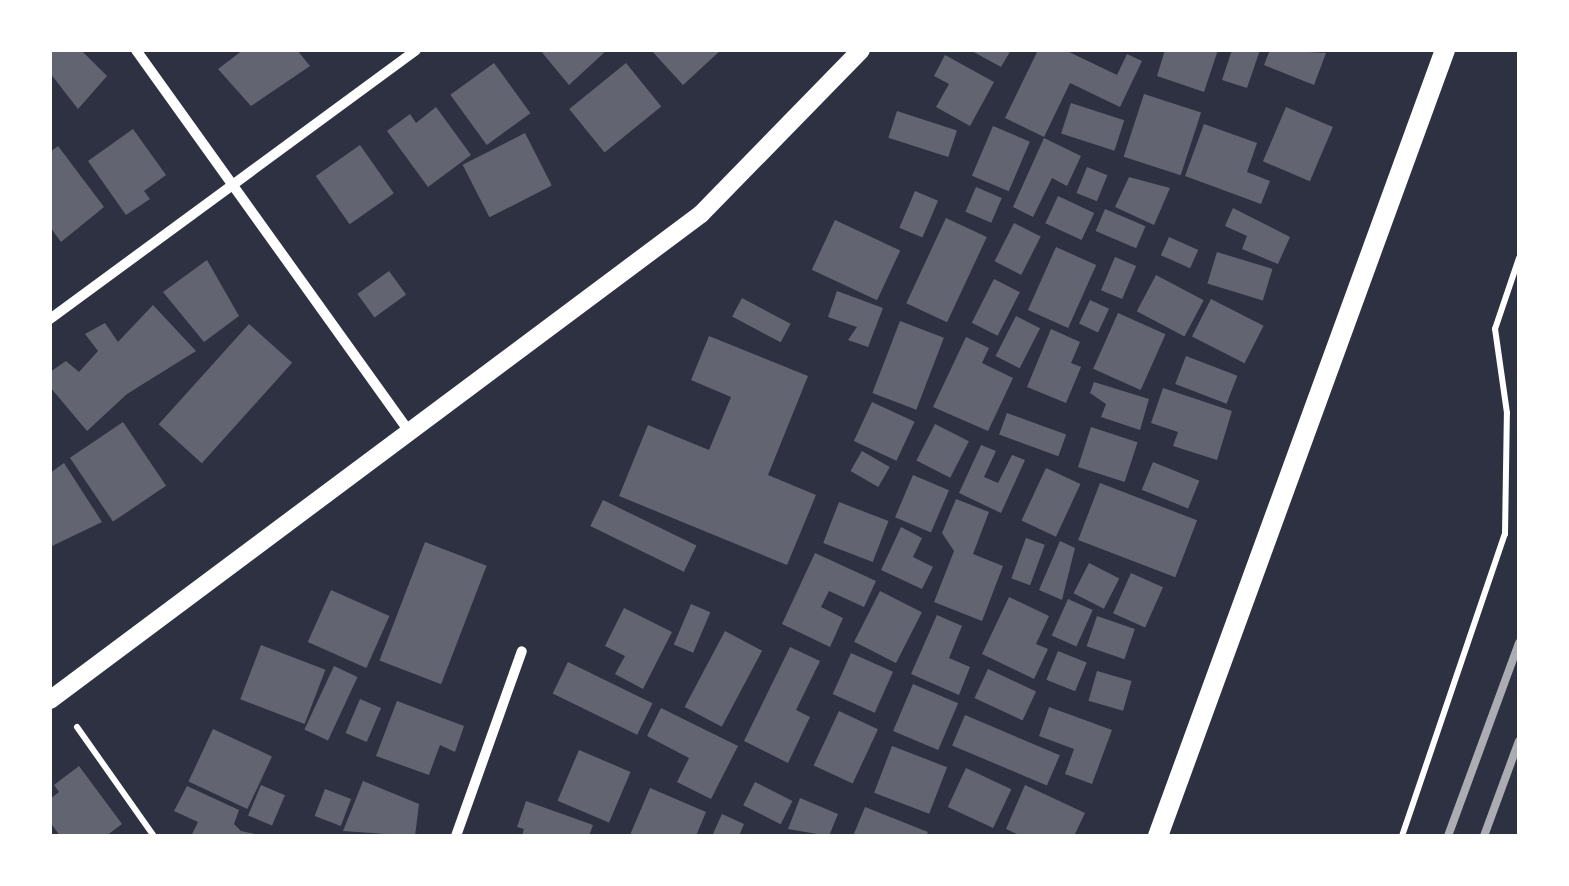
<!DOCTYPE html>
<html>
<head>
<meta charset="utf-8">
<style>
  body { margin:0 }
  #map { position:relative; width:1569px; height:886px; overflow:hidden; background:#2d3142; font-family:"Exo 2",sans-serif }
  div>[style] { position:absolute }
  .building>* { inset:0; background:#626471; transform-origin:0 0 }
  .path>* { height:6px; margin:-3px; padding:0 3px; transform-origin:3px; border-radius:3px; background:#fff }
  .minor>* { height:10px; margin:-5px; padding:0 5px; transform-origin:5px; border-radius:5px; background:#fff }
  .tertiary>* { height:18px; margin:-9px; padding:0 9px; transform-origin:9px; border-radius:9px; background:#fff }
  .secondary>* { height:20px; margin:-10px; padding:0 10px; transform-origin:10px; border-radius:10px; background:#fff }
  .rail>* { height:8px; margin:-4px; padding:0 4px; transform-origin:4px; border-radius:4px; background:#abadb3 }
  span { translate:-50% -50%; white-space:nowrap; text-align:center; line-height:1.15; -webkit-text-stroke:8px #fff; paint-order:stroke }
  .frame { position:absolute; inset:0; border:52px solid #fff; pointer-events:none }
</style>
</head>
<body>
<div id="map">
  <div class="building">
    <i style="clip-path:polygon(50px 50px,81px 50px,107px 76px,78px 109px,50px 73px)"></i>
    <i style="clip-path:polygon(243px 50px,297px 50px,310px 66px,251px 106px,218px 69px)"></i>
    <i style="clip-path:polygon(540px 50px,607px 50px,569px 85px)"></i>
    <i style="clip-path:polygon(651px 50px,721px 50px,683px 85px)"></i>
    <i style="clip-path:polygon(970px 50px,1011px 50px,1001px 67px)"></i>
    <i style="clip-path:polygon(1038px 50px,1065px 50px,1117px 75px,1127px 54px,1142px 61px,1120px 107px,1070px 83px,1044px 137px,1005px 118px)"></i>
    <i style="clip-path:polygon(1165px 50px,1218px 50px,1204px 92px,1157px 76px)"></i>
    <i style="clip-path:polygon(1232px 50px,1260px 50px,1247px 88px,1222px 80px)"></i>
    <i style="clip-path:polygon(1270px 50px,1326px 53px,1314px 85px,1264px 65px)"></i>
    <i style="clip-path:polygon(945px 55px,994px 82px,970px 126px,936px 107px,949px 84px,934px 76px)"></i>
    <i style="left:494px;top:63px;width:62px;height:54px;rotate:54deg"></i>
    <i style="left:626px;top:63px;width:56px;height:73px;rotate:51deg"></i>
    <i style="left:1144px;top:94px;width:60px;height:66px;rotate:18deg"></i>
    <i style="left:1071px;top:103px;width:56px;height:32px;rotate:18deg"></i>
    <i style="clip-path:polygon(436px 107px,471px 155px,428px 187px,387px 131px,410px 114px,416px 123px)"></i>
    <i style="left:1286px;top:107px;width:51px;height:59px;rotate:23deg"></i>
    <i style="left:897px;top:111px;width:63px;height:28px;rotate:18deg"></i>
    <i style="clip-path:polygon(1204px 124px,1257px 143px,1247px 172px,1270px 181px,1261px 204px,1185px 176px)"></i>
    <i style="left:993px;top:126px;width:40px;height:54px;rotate:23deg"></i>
    <i style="clip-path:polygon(133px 129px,166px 175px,144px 191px,150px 199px,126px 215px,88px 161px)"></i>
    <i style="left:525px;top:133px;width:59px;height:70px;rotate:63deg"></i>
    <i style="clip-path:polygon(1044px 138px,1081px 156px,1067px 186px,1052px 178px,1033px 217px,1013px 207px)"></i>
    <i style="left:360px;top:145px;width:59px;height:54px;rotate:55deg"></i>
    <i style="clip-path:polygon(58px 146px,104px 207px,61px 242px,50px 227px,50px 152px)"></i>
    <i style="left:1087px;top:167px;width:22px;height:28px;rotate:22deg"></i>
    <i style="clip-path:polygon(1129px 177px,1170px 188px,1154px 225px,1115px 207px)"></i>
    <i style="left:976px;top:187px;width:28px;height:27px;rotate:23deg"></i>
    <i style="left:915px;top:191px;width:25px;height:40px;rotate:23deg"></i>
    <i style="left:1058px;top:196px;width:40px;height:30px;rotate:25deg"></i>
    <i style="clip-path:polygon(1233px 208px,1290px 237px,1278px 264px,1242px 249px,1247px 236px,1225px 226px)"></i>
    <i style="left:1105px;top:209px;width:44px;height:24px;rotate:23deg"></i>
    <i style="left:946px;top:218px;width:45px;height:94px;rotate:25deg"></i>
    <i style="left:835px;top:220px;width:72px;height:55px;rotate:25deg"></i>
    <i style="left:1014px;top:223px;width:30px;height:43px;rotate:27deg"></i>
    <i style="left:1169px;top:237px;width:32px;height:20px;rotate:24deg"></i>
    <i style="left:1056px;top:247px;width:44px;height:69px;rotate:24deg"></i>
    <i style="left:1217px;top:252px;width:58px;height:33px;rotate:17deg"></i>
    <i style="left:1115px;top:257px;width:23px;height:36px;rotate:23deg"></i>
    <i style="clip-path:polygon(207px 260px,239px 316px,204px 342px,163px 292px)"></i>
    <i style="left:389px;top:271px;width:29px;height:39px;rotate:54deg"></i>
    <i style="left:1156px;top:275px;width:54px;height:41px;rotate:28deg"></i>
    <i style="left:994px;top:279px;width:29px;height:49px;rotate:27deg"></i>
    <i style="clip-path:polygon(837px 291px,883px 308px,868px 347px,848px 340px,857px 327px,828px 317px)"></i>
    <i style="left:742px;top:298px;width:55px;height:21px;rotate:28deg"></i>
    <i style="left:1211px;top:299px;width:59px;height:42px;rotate:27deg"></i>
    <i style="left:1090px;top:300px;width:21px;height:26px;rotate:25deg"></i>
    <i style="clip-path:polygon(153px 305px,196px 351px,127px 394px,87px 431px,50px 387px,50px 372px,66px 361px,79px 372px,98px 351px,85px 334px,105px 323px,118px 342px)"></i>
    <i style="left:1118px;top:313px;width:52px;height:61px;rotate:24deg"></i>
    <i style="left:1016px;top:316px;width:27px;height:45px;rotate:27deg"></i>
    <i style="left:900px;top:321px;width:47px;height:77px;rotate:21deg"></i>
    <i style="left:249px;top:324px;width:58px;height:135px;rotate:42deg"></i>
    <i style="clip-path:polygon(1051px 329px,1080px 342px,1071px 363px,1081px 367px,1066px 403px,1027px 387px)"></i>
    <i style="clip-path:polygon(709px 336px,808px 376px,768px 475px,816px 495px,787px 565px,619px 496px,648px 425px,709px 450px,731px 397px,691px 380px)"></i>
    <i style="clip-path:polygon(966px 337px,989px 348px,982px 363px,1013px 378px,988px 431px,933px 407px)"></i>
    <i style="left:1186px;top:356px;width:55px;height:30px;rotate:21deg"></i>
    <i style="clip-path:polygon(1094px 382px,1149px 399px,1140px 430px,1101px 417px,1106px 404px,1090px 393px)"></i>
    <i style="clip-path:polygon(1163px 388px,1232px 411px,1217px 460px,1173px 446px,1178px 432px,1151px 423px)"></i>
    <i style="left:872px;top:402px;width:47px;height:43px;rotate:25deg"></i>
    <i style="left:1007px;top:413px;width:63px;height:23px;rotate:20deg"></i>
    <i style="left:123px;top:422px;width:77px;height:64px;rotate:56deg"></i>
    <i style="left:935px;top:424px;width:38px;height:41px;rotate:27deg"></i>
    <i style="left:1091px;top:427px;width:49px;height:42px;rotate:18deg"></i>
    <i style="clip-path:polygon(981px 445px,996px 451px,984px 477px,998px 483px,1012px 455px,1025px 460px,1001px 513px,959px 493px)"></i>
    <i style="left:862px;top:451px;width:32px;height:23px;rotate:30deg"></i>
    <i style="left:1153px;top:462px;width:50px;height:30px;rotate:22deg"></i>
    <i style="clip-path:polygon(64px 463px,102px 522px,52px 546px,50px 473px)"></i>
    <i style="left:1046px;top:468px;width:38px;height:58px;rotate:25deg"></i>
    <i style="left:913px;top:475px;width:39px;height:46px;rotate:23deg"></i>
    <i style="left:1100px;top:483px;width:104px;height:61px;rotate:21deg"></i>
    <i style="clip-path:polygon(956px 499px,989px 512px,973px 554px,1003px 566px,982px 621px,934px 602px,954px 551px,942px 533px)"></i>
    <i style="left:603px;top:500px;width:104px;height:29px;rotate:26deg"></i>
    <i style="left:839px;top:502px;width:53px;height:44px;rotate:21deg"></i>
    <i style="clip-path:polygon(901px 527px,922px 538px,913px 557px,933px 567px,922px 589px,881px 570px)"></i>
    <i style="left:1026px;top:538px;width:20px;height:43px;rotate:20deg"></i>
    <i style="clip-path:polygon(1060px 541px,1075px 548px,1062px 600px,1039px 590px)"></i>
    <i style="left:425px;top:542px;width:66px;height:127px;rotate:21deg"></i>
    <i style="clip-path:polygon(815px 553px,876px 581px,864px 607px,829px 591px,821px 607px,843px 618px,830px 647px,782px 624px)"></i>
    <i style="left:1089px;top:563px;width:34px;height:34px;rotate:27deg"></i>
    <i style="left:1131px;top:573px;width:35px;height:44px;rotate:24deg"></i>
    <i style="left:331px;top:590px;width:64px;height:57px;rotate:24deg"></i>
    <i style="left:880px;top:591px;width:47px;height:57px;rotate:27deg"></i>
    <i style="clip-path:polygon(1009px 597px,1049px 616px,1036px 644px,1048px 649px,1034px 679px,982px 654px)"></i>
    <i style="left:1068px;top:599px;width:27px;height:40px;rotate:24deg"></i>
    <i style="left:691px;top:604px;width:21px;height:44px;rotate:23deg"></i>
    <i style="clip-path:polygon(624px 608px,672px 632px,643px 689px,615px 674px,625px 656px,605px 646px)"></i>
    <i style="clip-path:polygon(937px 615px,962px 626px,949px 658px,970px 667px,959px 695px,911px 674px)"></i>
    <i style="left:1097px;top:616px;width:40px;height:32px;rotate:19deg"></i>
    <i style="left:725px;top:631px;width:42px;height:86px;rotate:28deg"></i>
    <i style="left:261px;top:645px;width:69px;height:58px;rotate:21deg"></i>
    <i style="clip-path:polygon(790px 647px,820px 661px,796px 710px,810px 717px,788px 763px,744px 741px)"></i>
    <i style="left:1058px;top:651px;width:31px;height:31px;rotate:22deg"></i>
    <i style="left:851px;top:653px;width:46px;height:45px;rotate:24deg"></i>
    <i style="left:568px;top:662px;width:94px;height:35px;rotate:26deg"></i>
    <i style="left:334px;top:666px;width:26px;height:70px;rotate:25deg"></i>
    <i style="left:988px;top:669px;width:53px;height:32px;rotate:25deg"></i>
    <i style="left:1097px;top:671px;width:36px;height:31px;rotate:16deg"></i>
    <i style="left:913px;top:684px;width:49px;height:51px;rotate:23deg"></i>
    <i style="left:360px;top:699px;width:23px;height:37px;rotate:23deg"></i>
    <i style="clip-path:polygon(397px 701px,464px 726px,455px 752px,440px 745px,429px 775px,376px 756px)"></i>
    <i style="clip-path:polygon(1049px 707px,1112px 730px,1092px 784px,1065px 774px,1074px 749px,1039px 736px)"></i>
    <i style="clip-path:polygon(661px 708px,738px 746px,711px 799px,677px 782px,689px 758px,647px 736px)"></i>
    <i style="left:839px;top:711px;width:43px;height:60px;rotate:25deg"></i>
    <i style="left:965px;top:715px;width:103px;height:33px;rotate:23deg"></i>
    <i style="left:213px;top:729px;width:65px;height:58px;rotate:25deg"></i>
    <i style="left:892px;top:746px;width:59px;height:50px;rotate:21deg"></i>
    <i style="left:579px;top:750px;width:56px;height:55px;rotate:23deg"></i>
    <i style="clip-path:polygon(79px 766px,122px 824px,106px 836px,60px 836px,50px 822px,50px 799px,59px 792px,54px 785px)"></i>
    <i style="left:966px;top:768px;width:50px;height:43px;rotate:25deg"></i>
    <i style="clip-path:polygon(363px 781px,419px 804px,415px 836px,343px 831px)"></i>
    <i style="left:755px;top:782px;width:42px;height:26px;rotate:27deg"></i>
    <i style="left:261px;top:785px;width:26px;height:33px;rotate:23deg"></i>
    <i style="clip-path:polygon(1025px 785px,1085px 813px,1074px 836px,1021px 836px,1006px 829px)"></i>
    <i style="clip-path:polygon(187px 786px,239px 810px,234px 824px,241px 831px,264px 836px,191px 836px,198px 822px,174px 811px)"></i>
    <i style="clip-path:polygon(650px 788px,706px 812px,696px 836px,630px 835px)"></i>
    <i style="left:325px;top:789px;width:28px;height:29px;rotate:21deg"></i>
    <i style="clip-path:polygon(800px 798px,838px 814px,829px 836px,788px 829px)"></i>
    <i style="clip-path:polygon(526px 801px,593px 825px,589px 836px,522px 836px,524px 829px,517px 827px)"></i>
    <i style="clip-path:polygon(865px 807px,928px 832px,926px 836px,853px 836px)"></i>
    <i style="clip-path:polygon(722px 814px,744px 824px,739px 836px,712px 836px)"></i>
  </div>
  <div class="path">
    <i style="left:77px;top:727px;width:133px;rotate:54.8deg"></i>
    <i style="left:1402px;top:836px;width:319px;rotate:-71.2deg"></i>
    <i style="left:1505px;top:534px;width:121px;rotate:-89.1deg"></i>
    <i style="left:1507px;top:413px;width:85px;rotate:-98.1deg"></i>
    <i style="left:1495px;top:329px;width:75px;rotate:-71.3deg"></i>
  </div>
  <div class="minor">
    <i style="left:136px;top:50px;width:471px;rotate:54.4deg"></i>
    <i style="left:50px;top:319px;width:454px;rotate:-36.3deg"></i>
    <i style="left:456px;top:836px;width:196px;rotate:-70.4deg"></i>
  </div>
  <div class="tertiary">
    <i style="left:50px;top:700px;width:812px;rotate:-36.74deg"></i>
    <i style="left:701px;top:214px;width:229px;rotate:-45.7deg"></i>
  </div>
  <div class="secondary">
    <i style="left:1158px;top:836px;width:837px;rotate:-69.94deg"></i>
  </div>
  <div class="rail">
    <i style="left:1448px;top:836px;width:206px;rotate:-69.8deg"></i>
    <i style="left:1484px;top:836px;width:101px;rotate:-69.8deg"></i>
  </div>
  <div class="frame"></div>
</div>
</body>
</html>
